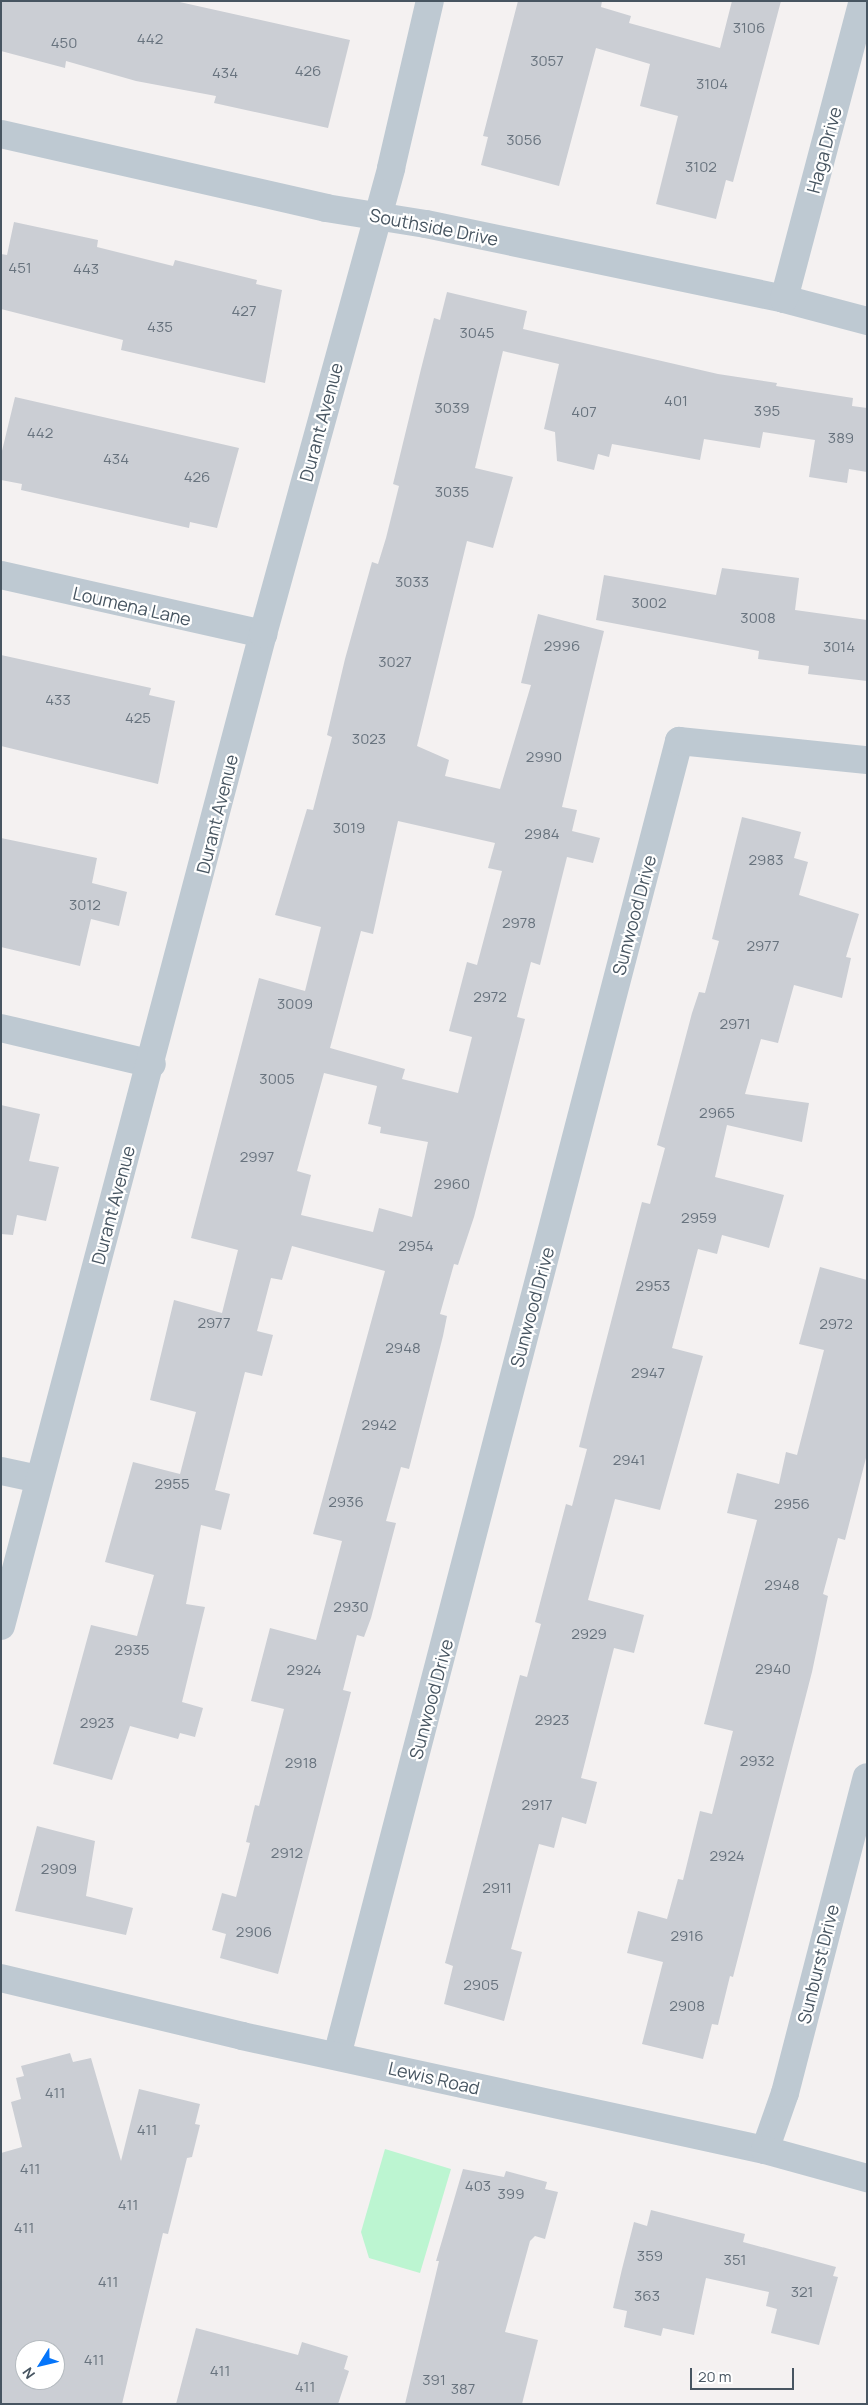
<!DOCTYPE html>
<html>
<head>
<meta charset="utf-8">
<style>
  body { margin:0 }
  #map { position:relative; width:868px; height:2405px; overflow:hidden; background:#f4f1f1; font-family:Manrope,sans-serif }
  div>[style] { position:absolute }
  .green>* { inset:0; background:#bcf5d1 }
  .building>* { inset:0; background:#cbced4 }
  .minor>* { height:28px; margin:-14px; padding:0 14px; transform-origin:14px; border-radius:14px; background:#bec9d2 }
  .tertiary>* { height:28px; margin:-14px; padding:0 14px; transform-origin:14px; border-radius:14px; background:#bec9d2 }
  span { translate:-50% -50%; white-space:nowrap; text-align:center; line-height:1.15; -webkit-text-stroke:4.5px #fff; paint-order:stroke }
  .number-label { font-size:15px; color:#68737e }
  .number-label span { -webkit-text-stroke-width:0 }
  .street-label { font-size:18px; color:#475561 }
  .frame { position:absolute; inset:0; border:2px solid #475561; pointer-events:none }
  .north { position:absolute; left:15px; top:2340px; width:50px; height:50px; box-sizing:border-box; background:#fff; border:1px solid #b5bbc0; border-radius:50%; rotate:234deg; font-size:14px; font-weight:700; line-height:20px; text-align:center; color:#475561 }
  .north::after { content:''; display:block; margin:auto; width:18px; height:22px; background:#0575fa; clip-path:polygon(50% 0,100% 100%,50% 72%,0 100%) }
  .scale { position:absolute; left:690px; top:2368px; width:104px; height:22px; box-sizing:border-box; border:2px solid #475561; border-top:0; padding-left:6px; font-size:15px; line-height:18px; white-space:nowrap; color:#475561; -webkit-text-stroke:4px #fff; paint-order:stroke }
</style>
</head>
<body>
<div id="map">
  <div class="green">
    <i style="clip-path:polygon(385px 2149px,451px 2169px,420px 2273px,369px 2258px,361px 2232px)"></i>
  </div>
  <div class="building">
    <i style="clip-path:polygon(1px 1px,175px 1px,350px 40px,328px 128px,214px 103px,216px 96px,136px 81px,66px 61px,65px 68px,1px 51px)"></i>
    <i style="clip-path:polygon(518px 1px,602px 1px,601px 7px,631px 16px,629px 23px,720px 48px,732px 1px,781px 1px,733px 182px,726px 180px,716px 219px,656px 204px,678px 116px,640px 106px,650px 64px,596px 48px,559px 186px,481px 165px,488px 137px,483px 136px)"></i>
    <i style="clip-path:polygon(14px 222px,98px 240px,97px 247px,173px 266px,175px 260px,257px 280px,256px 284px,282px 290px,265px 383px,121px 350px,123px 340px,1px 309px,1px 254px,7px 255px)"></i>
    <i style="clip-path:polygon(evenodd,447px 292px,527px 311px,523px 329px,718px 374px,777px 383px,776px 386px,853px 398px,852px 406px,867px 408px,867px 472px,849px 469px,847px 483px,809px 477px,815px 440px,763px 432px,760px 448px,704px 439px,700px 460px,612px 444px,609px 457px,598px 454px,594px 470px,557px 461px,555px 432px,544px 429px,559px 364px,503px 351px,475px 468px,513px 477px,493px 548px,467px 541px,417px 746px,449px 760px,445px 776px,500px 789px,531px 685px,521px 683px,538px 614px,604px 631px,562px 807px,577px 810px,572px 831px,600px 838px,593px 863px,567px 857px,540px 965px,531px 962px,517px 1017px,525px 1019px,501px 1113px,474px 1217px,458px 1265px,454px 1264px,440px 1314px,447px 1316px,443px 1336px,409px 1469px,401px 1467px,386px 1521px,396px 1523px,371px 1618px,364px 1637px,357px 1635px,343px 1690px,351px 1692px,278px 1974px,220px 1958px,226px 1934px,212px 1930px,222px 1893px,236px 1897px,250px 1843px,246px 1842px,255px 1805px,259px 1806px,284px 1709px,251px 1701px,270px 1628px,316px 1640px,342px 1541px,313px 1534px,385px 1271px,292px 1246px,282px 1280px,271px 1278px,257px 1331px,273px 1335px,262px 1376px,245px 1372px,215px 1490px,230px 1494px,221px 1530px,201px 1525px,186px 1604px,205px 1607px,182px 1702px,203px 1708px,195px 1737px,180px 1733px,178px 1739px,130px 1726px,112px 1780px,53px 1764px,91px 1625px,137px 1636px,154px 1575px,105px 1562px,133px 1462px,180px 1474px,196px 1412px,150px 1400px,174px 1300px,222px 1313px,238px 1250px,191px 1238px,259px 978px,305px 991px,321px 927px,275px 915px,307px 809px,313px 810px,332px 737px,327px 735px,345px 659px,372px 562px,378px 564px,386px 538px,399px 486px,393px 484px,421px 369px,434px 318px,440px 320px,447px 292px,398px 821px,495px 843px,488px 868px,502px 871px,477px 965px,467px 962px,449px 1031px,472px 1037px,458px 1093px,402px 1079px,405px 1069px,330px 1048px,361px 931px,373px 934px,398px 821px,447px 292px,324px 1073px,377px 1086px,368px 1124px,381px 1127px,380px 1133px,428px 1142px,412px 1217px,379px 1208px,373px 1232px,301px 1215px,311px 1175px,297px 1171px,324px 1073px)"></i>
    <i style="clip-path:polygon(15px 397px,239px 448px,217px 528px,190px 522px,189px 528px,21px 490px,22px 484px,1px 480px,1px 455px)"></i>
    <i style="clip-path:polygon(722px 568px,799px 578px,795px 610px,867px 620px,867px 681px,808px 674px,809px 666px,758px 659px,759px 651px,596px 620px,604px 575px,716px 595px)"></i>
    <i style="clip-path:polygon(1px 655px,151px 688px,149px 695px,175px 701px,158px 784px,1px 746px)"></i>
    <i style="clip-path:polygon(742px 817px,801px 832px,794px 858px,808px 862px,799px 895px,859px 914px,846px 957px,851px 958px,842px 998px,794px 985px,778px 1043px,761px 1039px,745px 1094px,809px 1103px,802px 1142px,727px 1125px,715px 1177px,784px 1195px,769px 1248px,722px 1235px,717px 1254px,698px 1249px,672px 1348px,703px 1356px,660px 1510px,615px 1499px,588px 1600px,644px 1615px,634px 1653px,614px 1648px,581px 1778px,597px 1782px,586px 1824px,562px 1817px,554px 1848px,539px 1844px,511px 1949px,522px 1952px,504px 2021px,444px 2004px,453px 1966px,445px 1963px,520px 1675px,527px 1677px,541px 1624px,535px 1622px,566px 1504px,572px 1506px,587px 1449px,579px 1447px,590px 1403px,642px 1202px,650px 1204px,665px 1148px,657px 1145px,692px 1013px,699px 992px,705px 993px,719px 941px,712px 939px)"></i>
    <i style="clip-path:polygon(1px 838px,97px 858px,92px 883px,127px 892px,119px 926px,91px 919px,80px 966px,1px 947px)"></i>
    <i style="clip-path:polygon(1px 1105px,40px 1114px,29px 1161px,59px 1167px,46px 1221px,17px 1215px,13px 1235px,1px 1234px)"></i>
    <i style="clip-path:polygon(820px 1267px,867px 1280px,867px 1454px,845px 1540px,838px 1538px,823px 1594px,828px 1596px,812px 1672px,733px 1977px,730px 1976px,718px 2025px,712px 2024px,703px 2059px,642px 2044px,663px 1962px,627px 1953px,638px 1911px,667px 1919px,678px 1879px,683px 1880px,700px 1811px,712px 1814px,733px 1731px,704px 1724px,757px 1520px,727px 1513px,737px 1473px,779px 1484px,786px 1452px,797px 1455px,824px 1350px,799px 1344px)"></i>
    <i style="clip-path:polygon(37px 1826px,95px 1841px,86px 1896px,133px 1908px,126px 1935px,15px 1911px)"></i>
    <i style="clip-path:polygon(evenodd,70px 2053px,73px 2062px,91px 2058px,121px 2161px,139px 2089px,200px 2104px,195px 2124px,200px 2125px,192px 2157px,187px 2158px,168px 2234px,163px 2233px,122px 2404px,1px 2404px,1px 2153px,22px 2147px,11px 2102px,21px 2099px,16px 2078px,24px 2076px,21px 2066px,70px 2053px,25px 2350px,55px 2350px,55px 2380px,25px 2380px,25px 2350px)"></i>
    <i style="clip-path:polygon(463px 2169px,504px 2177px,506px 2171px,547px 2182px,545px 2189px,558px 2192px,545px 2239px,535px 2236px,530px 2241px,505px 2332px,538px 2340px,522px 2404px,405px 2404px,439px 2261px,436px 2261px)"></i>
    <i style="clip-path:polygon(651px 2210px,745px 2234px,743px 2242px,836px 2267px,833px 2276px,838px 2277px,819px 2345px,771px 2333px,777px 2309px,766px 2306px,769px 2292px,706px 2278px,694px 2335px,663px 2328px,661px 2336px,624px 2327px,627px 2311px,613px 2308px,622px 2269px,634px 2222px,647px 2226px)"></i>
    <i style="clip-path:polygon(196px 2328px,298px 2355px,302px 2342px,348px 2356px,344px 2369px,349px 2371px,338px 2404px,176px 2404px)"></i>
  </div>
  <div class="minor">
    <i style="left:1px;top:134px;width:333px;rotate:12.8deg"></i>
    <i style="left:326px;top:208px;width:101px;rotate:9.1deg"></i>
    <i style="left:426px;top:224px;width:366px;rotate:11.8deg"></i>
    <i style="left:784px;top:299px;width:86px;rotate:14.8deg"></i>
    <i style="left:784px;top:299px;width:308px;rotate:-75.2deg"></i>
    <i style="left:1px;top:575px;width:269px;rotate:12.7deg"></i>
    <i style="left:1px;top:1028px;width:155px;rotate:13.4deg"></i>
    <i style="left:1px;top:1471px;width:38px;rotate:12deg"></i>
    <i style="left:1px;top:1626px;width:1026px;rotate:-75.21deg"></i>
    <i style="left:263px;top:634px;width:483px;rotate:-74.6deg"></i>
    <i style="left:391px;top:168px;width:171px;rotate:-76.9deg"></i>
    <i style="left:337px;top:2056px;width:1359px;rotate:-75.42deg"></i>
    <i style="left:679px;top:741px;width:189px;rotate:5.8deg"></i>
    <i style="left:765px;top:2150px;width:60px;rotate:-70.7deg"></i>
    <i style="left:785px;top:2093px;width:326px;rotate:-75.5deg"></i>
  </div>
  <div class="tertiary">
    <i style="left:1px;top:1978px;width:248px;rotate:13.5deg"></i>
    <i style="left:242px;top:2036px;width:535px;rotate:12.3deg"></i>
    <i style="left:765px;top:2150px;width:106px;rotate:15.4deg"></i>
  </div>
  <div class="number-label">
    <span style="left:749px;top:28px">3106</span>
    <span style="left:150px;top:39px">442</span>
    <span style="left:64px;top:43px">450</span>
    <span style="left:547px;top:61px">3057</span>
    <span style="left:308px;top:71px">426</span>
    <span style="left:225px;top:73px">434</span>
    <span style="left:712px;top:84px">3104</span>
    <span style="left:524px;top:140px">3056</span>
    <span style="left:701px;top:167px">3102</span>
    <span style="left:20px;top:268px">451</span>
    <span style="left:86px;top:269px">443</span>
    <span style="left:244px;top:311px">427</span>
    <span style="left:160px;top:327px">435</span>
    <span style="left:477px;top:333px">3045</span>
    <span style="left:676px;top:401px">401</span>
    <span style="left:452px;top:408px">3039</span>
    <span style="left:767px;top:411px">395</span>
    <span style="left:584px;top:412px">407</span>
    <span style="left:40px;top:433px">442</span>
    <span style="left:841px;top:438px">389</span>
    <span style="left:116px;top:459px">434</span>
    <span style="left:197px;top:477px">426</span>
    <span style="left:452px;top:492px">3035</span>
    <span style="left:412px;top:582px">3033</span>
    <span style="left:649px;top:603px">3002</span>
    <span style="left:758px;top:618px">3008</span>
    <span style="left:562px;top:646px">2996</span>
    <span style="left:839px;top:647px">3014</span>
    <span style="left:395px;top:662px">3027</span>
    <span style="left:58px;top:700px">433</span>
    <span style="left:138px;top:718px">425</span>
    <span style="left:369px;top:739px">3023</span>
    <span style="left:544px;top:757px">2990</span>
    <span style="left:349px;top:828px">3019</span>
    <span style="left:542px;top:834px">2984</span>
    <span style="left:766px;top:860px">2983</span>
    <span style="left:85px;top:905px">3012</span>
    <span style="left:519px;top:923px">2978</span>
    <span style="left:763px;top:946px">2977</span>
    <span style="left:490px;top:997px">2972</span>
    <span style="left:295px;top:1004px">3009</span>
    <span style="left:735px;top:1024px">2971</span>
    <span style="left:277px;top:1079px">3005</span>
    <span style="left:717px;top:1113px">2965</span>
    <span style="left:257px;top:1157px">2997</span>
    <span style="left:452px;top:1184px">2960</span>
    <span style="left:699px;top:1218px">2959</span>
    <span style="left:416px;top:1246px">2954</span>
    <span style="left:653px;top:1286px">2953</span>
    <span style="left:214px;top:1323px">2977</span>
    <span style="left:836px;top:1324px">2972</span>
    <span style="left:403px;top:1348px">2948</span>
    <span style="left:648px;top:1373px">2947</span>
    <span style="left:379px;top:1425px">2942</span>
    <span style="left:629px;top:1460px">2941</span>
    <span style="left:172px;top:1484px">2955</span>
    <span style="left:346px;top:1502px">2936</span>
    <span style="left:792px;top:1504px">2956</span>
    <span style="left:782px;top:1585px">2948</span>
    <span style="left:351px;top:1607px">2930</span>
    <span style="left:589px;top:1634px">2929</span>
    <span style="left:132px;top:1650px">2935</span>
    <span style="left:773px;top:1669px">2940</span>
    <span style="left:304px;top:1670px">2924</span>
    <span style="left:552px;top:1720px">2923</span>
    <span style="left:97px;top:1723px">2923</span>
    <span style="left:757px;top:1761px">2932</span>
    <span style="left:301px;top:1763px">2918</span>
    <span style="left:537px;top:1805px">2917</span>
    <span style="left:287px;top:1853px">2912</span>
    <span style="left:727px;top:1856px">2924</span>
    <span style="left:59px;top:1869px">2909</span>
    <span style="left:497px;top:1888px">2911</span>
    <span style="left:254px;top:1932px">2906</span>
    <span style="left:687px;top:1936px">2916</span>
    <span style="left:481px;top:1985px">2905</span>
    <span style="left:687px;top:2006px">2908</span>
    <span style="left:55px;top:2093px">411</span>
    <span style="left:147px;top:2130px">411</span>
    <span style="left:30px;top:2169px">411</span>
    <span style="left:478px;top:2186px">403</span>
    <span style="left:511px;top:2194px">399</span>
    <span style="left:128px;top:2205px">411</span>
    <span style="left:24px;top:2228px">411</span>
    <span style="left:650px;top:2256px">359</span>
    <span style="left:735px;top:2260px">351</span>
    <span style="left:108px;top:2282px">411</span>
    <span style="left:802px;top:2292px">321</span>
    <span style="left:647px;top:2296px">363</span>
    <span style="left:94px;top:2360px">411</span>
    <span style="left:220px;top:2371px">411</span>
    <span style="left:434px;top:2380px">391</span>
    <span style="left:305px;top:2387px">411</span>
    <span style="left:463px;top:2389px">387</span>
  </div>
  <div class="street-label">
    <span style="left:824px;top:150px;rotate:-75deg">Haga Drive</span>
    <span style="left:434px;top:227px;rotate:11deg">Southside Drive</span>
    <span style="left:321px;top:422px;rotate:-75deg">Durant Avenue</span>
    <span style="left:132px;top:606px;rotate:13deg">Loumena Lane</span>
    <span style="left:217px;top:814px;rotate:-76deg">Durant Avenue</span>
    <span style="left:634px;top:915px;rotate:-75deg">Sunwood Drive</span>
    <span style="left:113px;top:1205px;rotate:-75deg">Durant Avenue</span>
    <span style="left:532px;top:1307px;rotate:-75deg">Sunwood Drive</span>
    <span style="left:431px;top:1699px;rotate:-75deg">Sunwood Drive</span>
    <span style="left:818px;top:1964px;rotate:-76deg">Sunburst Drive</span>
    <span style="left:434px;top:2078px;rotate:13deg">Lewis Road</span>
  </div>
  <div class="frame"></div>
  <div class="north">N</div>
  <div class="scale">20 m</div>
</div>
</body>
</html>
